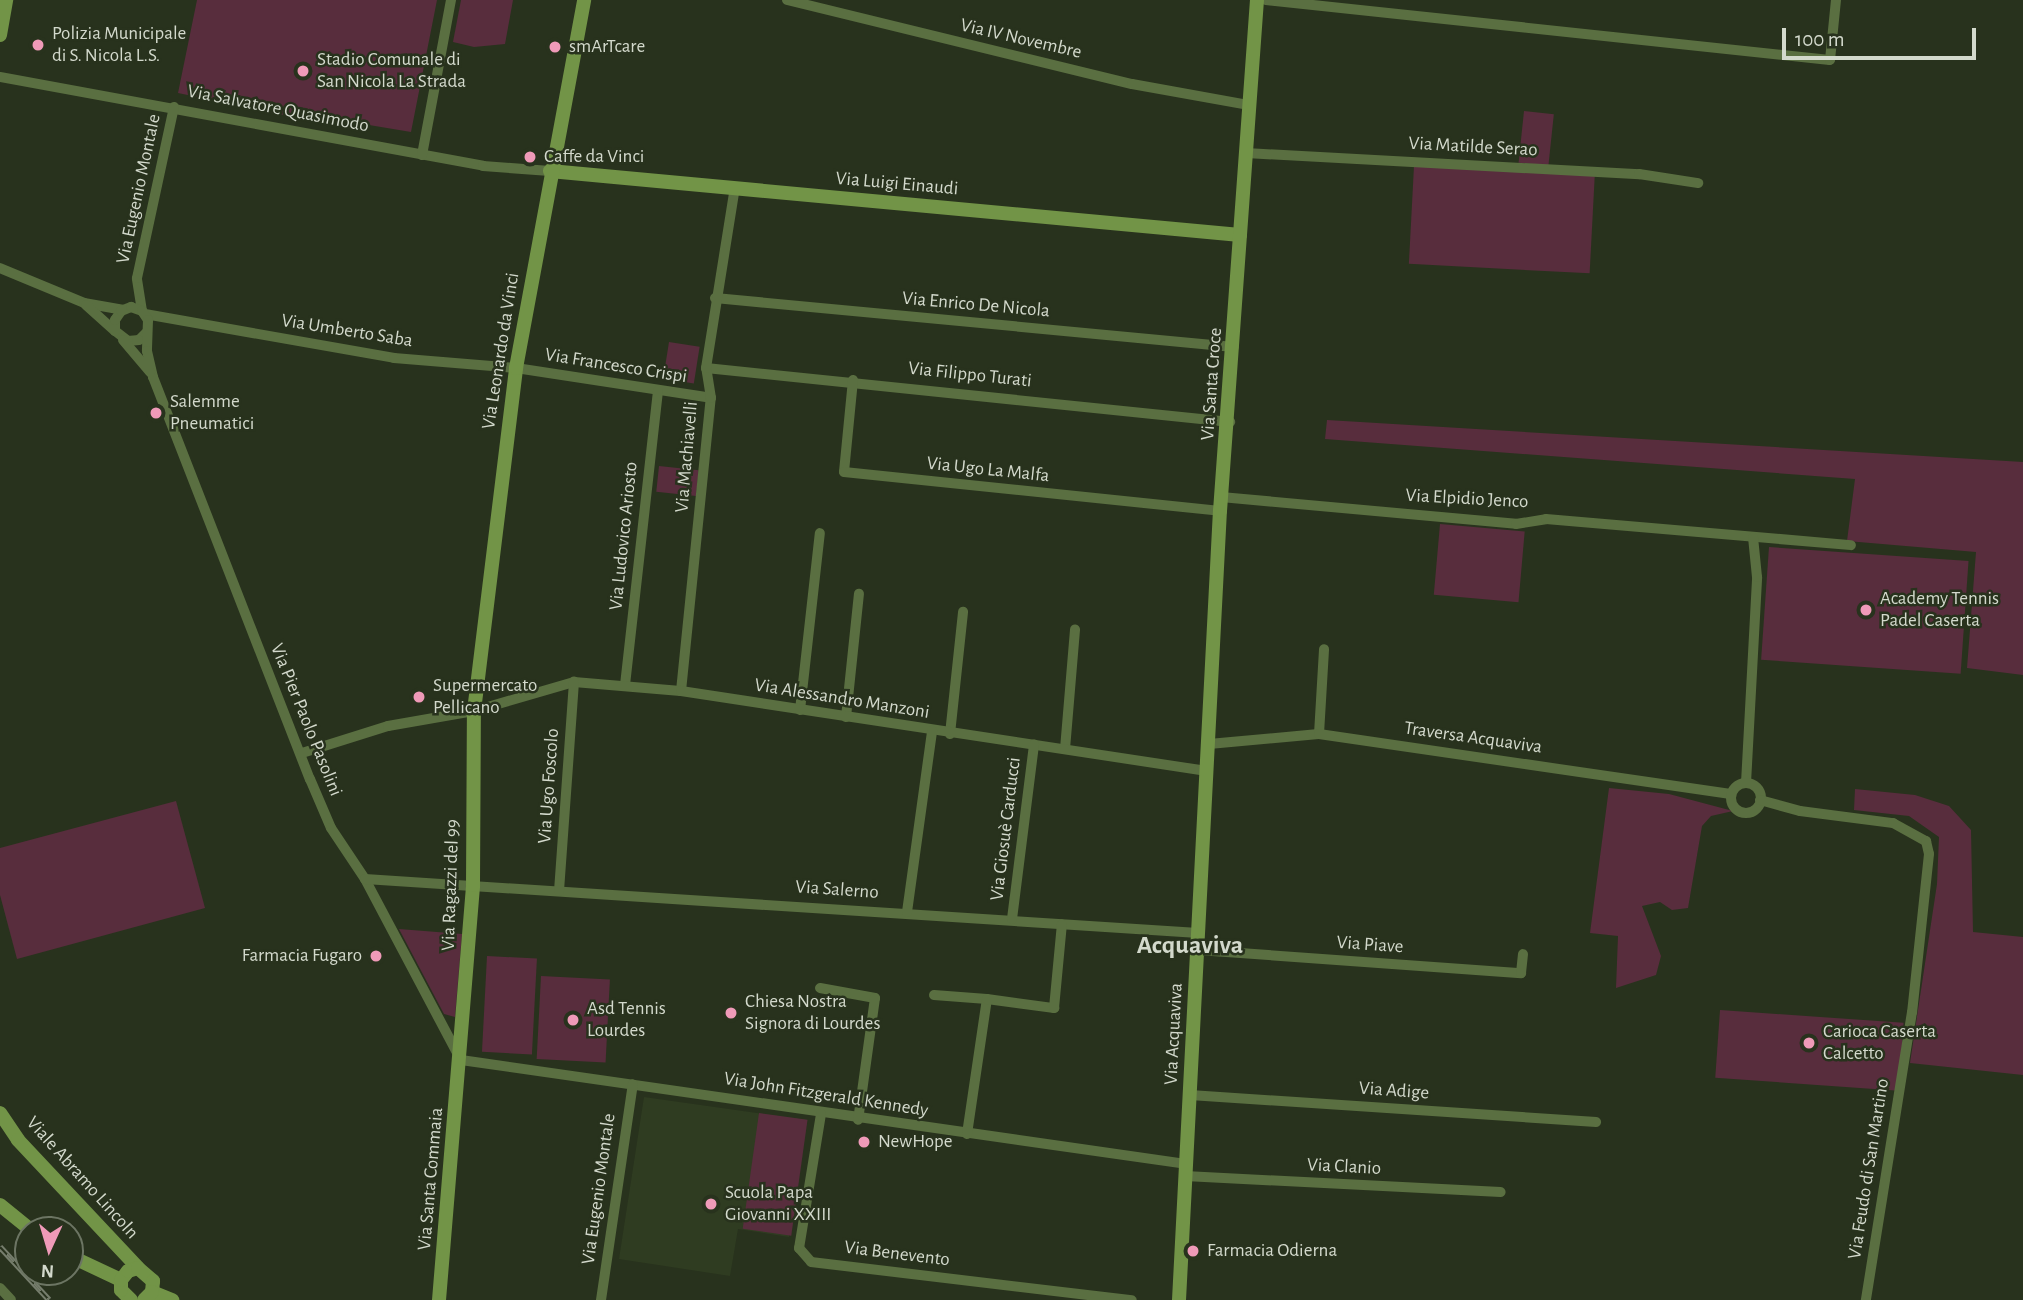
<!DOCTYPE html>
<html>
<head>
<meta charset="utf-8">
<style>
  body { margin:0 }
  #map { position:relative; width:2023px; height:1300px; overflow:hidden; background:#28321d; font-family:"Alegreya Sans",sans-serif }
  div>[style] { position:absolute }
  .built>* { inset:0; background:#2f3c21 }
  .green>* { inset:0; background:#582d3d; transform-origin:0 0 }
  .street>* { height:10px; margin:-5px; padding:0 5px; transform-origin:5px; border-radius:5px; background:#5a6f41 }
  .street>.ring { margin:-5px; padding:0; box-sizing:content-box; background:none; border:10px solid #5a6f41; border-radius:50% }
  .secondary>* { height:14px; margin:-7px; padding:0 7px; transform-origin:7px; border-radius:7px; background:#729447 }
  .rail>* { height:6px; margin-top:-3px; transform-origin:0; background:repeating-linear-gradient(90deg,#28321d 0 10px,#767e6d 0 20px); box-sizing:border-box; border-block:2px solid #767e6d }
  .dots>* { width:19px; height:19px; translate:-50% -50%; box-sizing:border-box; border:4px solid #28321d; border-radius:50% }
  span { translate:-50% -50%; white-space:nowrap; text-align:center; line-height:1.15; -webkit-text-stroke:5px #28321d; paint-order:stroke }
  .poi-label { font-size:19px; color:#d3d9cc }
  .left { translate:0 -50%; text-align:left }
  .right { translate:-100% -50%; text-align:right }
  .street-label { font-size:19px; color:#d3d9cc }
  .district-label { font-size:26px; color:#d3d9cc; font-weight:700 }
  .north { position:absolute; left:14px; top:1216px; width:70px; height:70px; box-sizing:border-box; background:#28321d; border:2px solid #6c7563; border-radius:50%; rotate:184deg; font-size:19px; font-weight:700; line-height:28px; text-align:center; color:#d3d9cc }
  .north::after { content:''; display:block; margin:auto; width:24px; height:32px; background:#ef9ab8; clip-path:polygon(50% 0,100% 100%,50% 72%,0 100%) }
  .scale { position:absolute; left:1782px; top:28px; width:194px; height:32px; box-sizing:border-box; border:4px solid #d3d9cc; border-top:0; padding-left:9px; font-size:21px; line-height:24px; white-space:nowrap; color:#d3d9cc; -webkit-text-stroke:5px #28321d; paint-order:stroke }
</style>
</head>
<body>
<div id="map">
  <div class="built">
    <i style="clip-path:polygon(644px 1097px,807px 1120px,789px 1237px,738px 1229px,730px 1276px,619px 1259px)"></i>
  </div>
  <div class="green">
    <i style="clip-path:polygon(197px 0,437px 0,411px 132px,363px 124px,361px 131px,178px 93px)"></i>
    <i style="clip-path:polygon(461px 0,513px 0,505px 44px,474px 47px,453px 42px)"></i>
    <i style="left:1524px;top:111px;width:30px;height:52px;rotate:6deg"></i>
    <i style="left:1414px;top:166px;width:181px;height:98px;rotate:3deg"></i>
    <i style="left:669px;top:342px;width:31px;height:37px;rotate:9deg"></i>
    <i style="clip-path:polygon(1327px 420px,2023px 462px,2023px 675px,1967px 668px,1976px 552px,1847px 541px,1855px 479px,1325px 439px)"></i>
    <i style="left:659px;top:466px;width:40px;height:26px;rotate:6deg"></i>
    <i style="left:1440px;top:524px;width:85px;height:71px;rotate:5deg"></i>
    <i style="left:1769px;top:547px;width:200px;height:113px;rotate:4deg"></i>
    <i style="clip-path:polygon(1609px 788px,1669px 794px,1733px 811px,1711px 816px,1702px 826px,1688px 908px,1672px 910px,1660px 902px,1642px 906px,1661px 956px,1656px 975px,1616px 988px,1618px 936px,1590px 933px)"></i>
    <i style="clip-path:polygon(1855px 789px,1915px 795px,1949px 806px,1971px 830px,1973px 932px,2023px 937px,2023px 1075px,1910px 1063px,1937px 884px,1939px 837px,1909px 816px,1854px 810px)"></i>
    <i style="clip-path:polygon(176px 801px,205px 908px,17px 959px,0 895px,0 848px)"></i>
    <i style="clip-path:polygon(399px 929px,462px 934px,455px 1017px,444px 1014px)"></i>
    <i style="left:487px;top:956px;width:50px;height:96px;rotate:3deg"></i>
    <i style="left:541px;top:976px;width:69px;height:83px;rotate:3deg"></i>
    <i style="left:1720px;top:1010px;width:184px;height:68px;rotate:4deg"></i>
    <i style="left:759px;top:1113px;width:49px;height:117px;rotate:8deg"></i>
  </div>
  <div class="street">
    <i style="left:787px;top:0;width:355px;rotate:13.7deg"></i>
    <i style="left:1132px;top:84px;width:119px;rotate:10.2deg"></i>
    <i style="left:1266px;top:0;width:567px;rotate:6.07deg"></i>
    <i style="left:1830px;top:60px;width:60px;rotate:-84.3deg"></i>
    <i style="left:0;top:77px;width:491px;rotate:10.4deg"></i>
    <i style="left:483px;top:166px;width:67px;rotate:4.3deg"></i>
    <i style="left:1246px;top:153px;width:394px;rotate:3.1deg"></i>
    <i style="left:1639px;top:174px;width:60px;rotate:8.7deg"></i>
    <i style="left:422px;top:155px;width:158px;rotate:-79.4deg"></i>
    <i style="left:0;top:268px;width:91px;rotate:22.6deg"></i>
    <i style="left:84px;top:303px;width:39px;rotate:10deg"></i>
    <i style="left:715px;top:298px;width:521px;rotate:5.39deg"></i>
    <i style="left:86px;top:305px;width:39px;rotate:42deg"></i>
    <i style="left:142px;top:311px;width:33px;rotate:-99deg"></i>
    <i style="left:137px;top:278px;width:175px;rotate:-77.8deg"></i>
    <i style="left:145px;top:314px;width:253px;rotate:10deg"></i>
    <i style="left:394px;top:358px;width:122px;rotate:4.7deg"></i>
    <i style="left:516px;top:368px;width:197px;rotate:8.7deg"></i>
    <i style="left:147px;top:332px;width:11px;rotate:135deg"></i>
    <i style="left:139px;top:340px;width:11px;rotate:175deg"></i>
    <i style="left:128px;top:341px;width:16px;rotate:-142deg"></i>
    <i style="left:115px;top:331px;width:11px;rotate:-90deg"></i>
    <i style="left:115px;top:320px;width:11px;rotate:-56deg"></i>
    <i style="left:121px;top:311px;width:11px;rotate:-22deg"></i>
    <i style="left:131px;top:307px;width:12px;rotate:20deg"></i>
    <i style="left:142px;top:311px;width:11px;rotate:56deg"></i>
    <i style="left:148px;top:320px;width:31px;rotate:92deg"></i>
    <i style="left:147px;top:351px;width:27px;rotate:77deg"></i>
    <i style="left:153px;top:377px;width:432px;rotate:68.7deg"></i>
    <i style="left:310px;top:779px;width:53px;rotate:66.8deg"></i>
    <i style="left:331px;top:828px;width:61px;rotate:56.3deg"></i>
    <i style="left:365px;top:879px;width:205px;rotate:62.1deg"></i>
    <i style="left:461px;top:1060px;width:732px;rotate:8.16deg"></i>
    <i style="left:123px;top:340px;width:42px;rotate:49.8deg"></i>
    <i style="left:706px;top:368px;width:527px;rotate:5.88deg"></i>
    <i style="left:853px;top:380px;width:92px;rotate:95.6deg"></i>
    <i style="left:844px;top:472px;width:378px;rotate:5.9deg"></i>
    <i style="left:1221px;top:497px;width:296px;rotate:5.2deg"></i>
    <i style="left:1516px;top:524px;width:30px;rotate:-9deg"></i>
    <i style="left:1546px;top:519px;width:306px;rotate:4.9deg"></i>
    <i style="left:625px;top:685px;width:296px;rotate:-83.6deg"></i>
    <i style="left:681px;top:691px;width:295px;rotate:-84.2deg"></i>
    <i style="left:711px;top:398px;width:30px;rotate:-99deg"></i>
    <i style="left:706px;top:368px;width:183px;rotate:-80.9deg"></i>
    <i style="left:800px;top:710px;width:178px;rotate:-83.6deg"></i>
    <i style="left:846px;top:717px;width:124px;rotate:-84deg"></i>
    <i style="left:950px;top:734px;width:123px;rotate:-83.9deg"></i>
    <i style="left:1319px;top:734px;width:85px;rotate:-86.6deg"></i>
    <i style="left:1209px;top:744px;width:110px;rotate:-5.2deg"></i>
    <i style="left:1319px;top:734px;width:416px;rotate:8.3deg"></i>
    <i style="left:1065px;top:749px;width:120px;rotate:-85.2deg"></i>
    <i style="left:302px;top:753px;width:90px;rotate:-17.4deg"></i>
    <i style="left:388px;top:726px;width:87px;rotate:-9.9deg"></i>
    <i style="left:474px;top:711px;width:104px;rotate:-16.2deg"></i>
    <i style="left:574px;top:682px;width:107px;rotate:4.8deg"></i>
    <i style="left:681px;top:691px;width:532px;rotate:8.65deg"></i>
    <i style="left:1746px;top:783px;width:206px;rotate:-86.9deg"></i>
    <i style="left:1757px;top:577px;width:40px;rotate:-95.7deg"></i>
    <i class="ring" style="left:1731px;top:783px;width:20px;height:20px"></i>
    <i style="left:1760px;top:800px;width:41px;rotate:15.4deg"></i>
    <i style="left:1800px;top:811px;width:94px;rotate:7.4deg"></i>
    <i style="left:1893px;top:823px;width:38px;rotate:29deg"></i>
    <i style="left:1926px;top:841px;width:13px;rotate:77deg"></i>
    <i style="left:1929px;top:854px;width:159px;rotate:96.1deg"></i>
    <i style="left:1912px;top:1012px;width:292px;rotate:99.1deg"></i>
    <i style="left:365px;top:879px;width:835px;rotate:3.71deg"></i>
    <i style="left:559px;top:891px;width:210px;rotate:-85.9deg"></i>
    <i style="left:907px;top:912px;width:183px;rotate:-82.1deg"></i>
    <i style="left:1012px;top:919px;width:176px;rotate:-82.8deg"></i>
    <i style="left:1198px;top:950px;width:324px;rotate:4.1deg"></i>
    <i style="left:1521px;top:973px;width:19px;rotate:-84deg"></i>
    <i style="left:820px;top:988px;width:56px;rotate:10.3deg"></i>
    <i style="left:875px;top:998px;width:123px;rotate:97.9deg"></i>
    <i style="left:934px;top:995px;width:53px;rotate:4.3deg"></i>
    <i style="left:1190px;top:1095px;width:407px;rotate:3.8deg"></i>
    <i style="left:821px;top:1114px;width:136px;rotate:99.3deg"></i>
    <i style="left:799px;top:1248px;width:18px;rotate:49deg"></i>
    <i style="left:811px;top:1262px;width:323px;rotate:6.8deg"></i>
    <i style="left:967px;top:1134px;width:136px;rotate:-81.6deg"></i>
    <i style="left:987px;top:999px;width:68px;rotate:7.7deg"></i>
    <i style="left:1054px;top:1008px;width:84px;rotate:-84.6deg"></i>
    <i style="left:1185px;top:1176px;width:316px;rotate:2.9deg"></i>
    <i style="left:0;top:1288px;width:16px;rotate:47deg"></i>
    <i style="left:601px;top:1300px;width:218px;rotate:-81.6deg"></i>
  </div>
  <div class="secondary">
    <i style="left:0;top:35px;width:36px;rotate:-80deg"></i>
    <i style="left:550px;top:171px;width:693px;rotate:5.3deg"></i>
    <i style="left:0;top:1113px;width:32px;rotate:56deg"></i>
    <i style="left:18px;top:1140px;width:175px;rotate:46.8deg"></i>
    <i style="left:0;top:1205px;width:40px;rotate:39deg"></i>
    <i style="left:70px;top:1256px;width:56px;rotate:25.2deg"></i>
    <i style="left:152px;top:1292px;width:22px;rotate:22deg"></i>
    <i style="left:131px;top:1300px;width:14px;rotate:-135deg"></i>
    <i style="left:121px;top:1290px;width:10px;rotate:-90deg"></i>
    <i style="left:121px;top:1280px;width:11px;rotate:-52deg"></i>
    <i style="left:128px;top:1271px;width:10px;rotate:-17deg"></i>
    <i style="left:138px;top:1268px;width:20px;rotate:41deg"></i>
    <i style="left:153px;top:1281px;width:11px;rotate:95deg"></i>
    <i style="left:152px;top:1292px;width:11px;rotate:135deg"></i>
    <i style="left:439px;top:1300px;width:416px;rotate:-85.3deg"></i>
    <i style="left:473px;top:885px;width:174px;rotate:-89.7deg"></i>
    <i style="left:474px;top:711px;width:346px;rotate:-83deg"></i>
    <i style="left:516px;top:368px;width:374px;rotate:-79.5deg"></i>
    <i style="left:1179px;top:1300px;width:790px;rotate:-87.03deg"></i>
    <i style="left:1220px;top:511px;width:512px;rotate:-85.86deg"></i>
  </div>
  <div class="rail">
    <i style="left:0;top:1247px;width:72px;rotate:47.2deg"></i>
  </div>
  <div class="dots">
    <i style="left:38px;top:45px;background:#ef9ab8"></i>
    <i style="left:555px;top:47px;background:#ef9ab8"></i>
    <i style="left:303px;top:71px;background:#ef9ab8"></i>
    <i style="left:530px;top:157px;background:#ef9ab8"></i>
    <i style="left:156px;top:413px;background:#ef9ab8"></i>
    <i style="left:1866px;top:610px;background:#ef9ab8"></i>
    <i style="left:419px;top:697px;background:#ef9ab8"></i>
    <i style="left:376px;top:956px;background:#ef9ab8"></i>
    <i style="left:731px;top:1013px;background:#ef9ab8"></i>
    <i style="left:573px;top:1020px;background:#ef9ab8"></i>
    <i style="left:1809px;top:1043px;background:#ef9ab8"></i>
    <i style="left:864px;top:1142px;background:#ef9ab8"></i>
    <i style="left:711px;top:1204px;background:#ef9ab8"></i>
    <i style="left:1193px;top:1251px;background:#ef9ab8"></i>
  </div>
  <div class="poi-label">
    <span class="left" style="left:52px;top:45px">Polizia Municipale<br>di S. Nicola L.S.</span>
    <span class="left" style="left:569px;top:47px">smArTcare</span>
    <span class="left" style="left:317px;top:71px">Stadio Comunale di<br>San Nicola La Strada</span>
    <span class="left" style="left:544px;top:157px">Caffe da Vinci</span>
    <span class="left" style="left:170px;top:413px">Salemme<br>Pneumatici</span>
    <span class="left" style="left:1880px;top:610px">Academy Tennis<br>Padel Caserta</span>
    <span class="left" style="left:433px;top:697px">Supermercato<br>Pellicano</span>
    <span class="right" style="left:362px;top:956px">Farmacia Fugaro</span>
    <span class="left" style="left:745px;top:1013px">Chiesa Nostra<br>Signora di Lourdes</span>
    <span class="left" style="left:587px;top:1020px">Asd Tennis<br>Lourdes</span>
    <span class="left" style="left:1823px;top:1043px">Carioca Caserta<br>Calcetto</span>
    <span class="left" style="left:878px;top:1142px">NewHope</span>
    <span class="left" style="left:725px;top:1204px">Scuola Papa<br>Giovanni XXIII</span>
    <span class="left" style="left:1207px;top:1251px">Farmacia Odierna</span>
  </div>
  <div class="street-label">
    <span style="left:1021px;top:39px;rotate:13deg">Via IV Novembre</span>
    <span style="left:278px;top:109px;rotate:11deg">Via Salvatore Quasimodo</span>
    <span style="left:1473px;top:147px;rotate:3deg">Via Matilde Serao</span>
    <span style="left:897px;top:184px;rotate:5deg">Via Luigi Einaudi</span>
    <span style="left:139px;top:189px;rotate:-78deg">Via Eugenio Montale</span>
    <span style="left:976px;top:305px;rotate:5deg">Via Enrico De Nicola</span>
    <span style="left:347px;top:331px;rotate:9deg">Via Umberto Saba</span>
    <span style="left:501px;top:351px;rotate:-81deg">Via Leonardo da Vinci</span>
    <span style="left:616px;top:366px;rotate:9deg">Via Francesco Crispi</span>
    <span style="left:970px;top:375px;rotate:6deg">Via Filippo Turati</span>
    <span style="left:1212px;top:384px;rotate:-86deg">Via Santa Croce</span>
    <span style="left:687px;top:457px;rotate:-85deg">Via Machiavelli</span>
    <span style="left:988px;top:470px;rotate:6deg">Via Ugo La Malfa</span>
    <span style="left:1467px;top:499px;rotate:3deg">Via Elpidio Jenco</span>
    <span style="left:624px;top:536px;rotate:-84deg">Via Ludovico Ariosto</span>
    <span style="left:842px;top:699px;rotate:9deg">Via Alessandro Manzoni</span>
    <span style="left:306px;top:720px;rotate:68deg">Via Pier Paolo Pasolini</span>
    <span style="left:1473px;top:738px;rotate:8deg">Traversa Acquaviva</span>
    <span style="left:549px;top:786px;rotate:-86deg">Via Ugo Foscolo</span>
    <span style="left:1006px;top:829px;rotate:-83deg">Via Giosuè Carducci</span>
    <span style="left:451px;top:885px;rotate:-88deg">Via Ragazzi del 99</span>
    <span style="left:837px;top:890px;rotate:4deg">Via Salerno</span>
    <span style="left:1370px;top:945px;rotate:4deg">Via Piave</span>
    <span style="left:1174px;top:1034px;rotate:-87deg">Via Acquaviva</span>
    <span style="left:1394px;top:1091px;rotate:4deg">Via Adige</span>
    <span style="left:826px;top:1095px;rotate:9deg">Via John Fitzgerald Kennedy</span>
    <span style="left:1344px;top:1167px;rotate:3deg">Via Clanio</span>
    <span style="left:1869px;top:1169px;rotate:-81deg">Via Feudo di San Martino</span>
    <span style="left:82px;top:1178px;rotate:48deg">Viale Abramo Lincoln</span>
    <span style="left:431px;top:1179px;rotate:-85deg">Via Santa Commaia</span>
    <span style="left:599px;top:1189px;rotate:-82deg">Via Eugenio Montale</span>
    <span style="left:897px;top:1254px;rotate:7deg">Via Benevento</span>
  </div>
  <div class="district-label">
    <span style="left:1190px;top:946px">Acquaviva</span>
  </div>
  <div class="north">N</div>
  <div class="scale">100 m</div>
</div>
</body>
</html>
